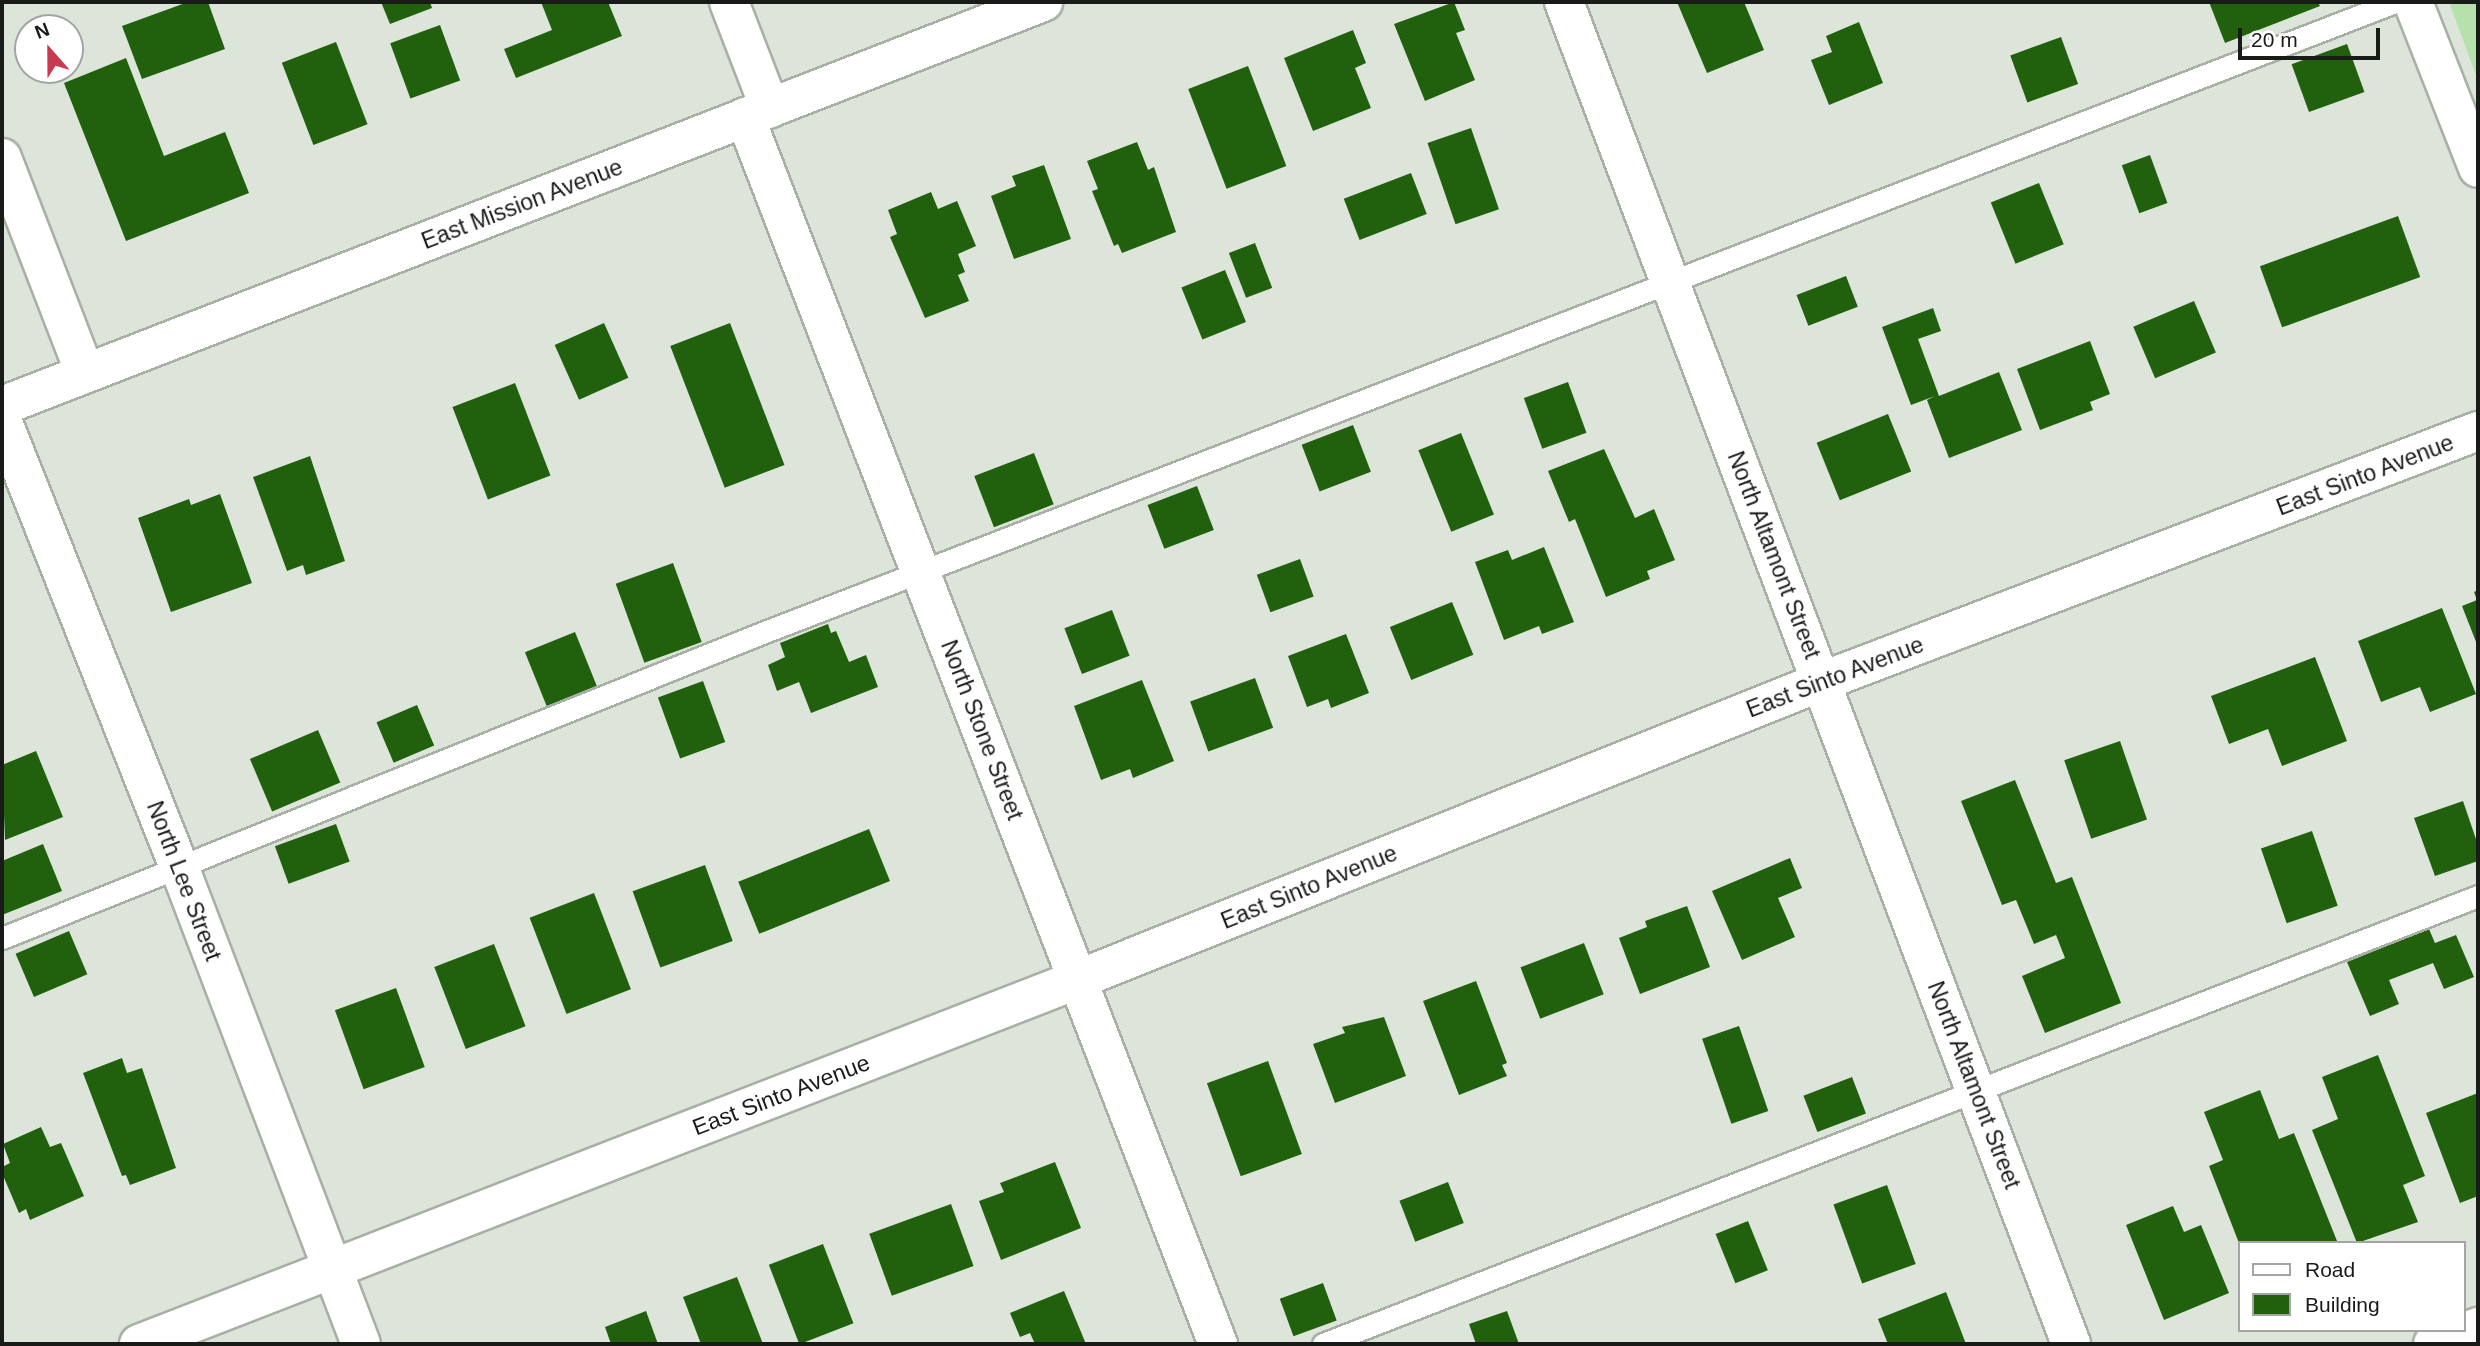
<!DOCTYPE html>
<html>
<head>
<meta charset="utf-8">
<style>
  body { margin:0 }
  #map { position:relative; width:2480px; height:1346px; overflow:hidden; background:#dde5db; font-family:Arial,sans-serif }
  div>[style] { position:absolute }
  .green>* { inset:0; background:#b6e1ac }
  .building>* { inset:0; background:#21610e; transform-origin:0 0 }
  .roads { filter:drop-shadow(2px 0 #a8b0a6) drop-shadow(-2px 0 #a8b0a6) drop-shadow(0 2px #a8b0a6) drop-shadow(0 -2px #a8b0a6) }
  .lane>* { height:21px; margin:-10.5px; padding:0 10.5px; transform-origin:10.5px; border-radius:10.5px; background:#fff }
  .street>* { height:38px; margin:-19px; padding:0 19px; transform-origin:19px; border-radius:19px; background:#fff }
  .primary>* { height:38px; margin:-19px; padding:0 19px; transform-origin:19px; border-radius:19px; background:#fff }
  span { translate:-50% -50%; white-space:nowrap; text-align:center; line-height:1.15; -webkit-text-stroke:7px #fff; paint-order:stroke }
  .street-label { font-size:23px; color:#181b18 }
  .frame { position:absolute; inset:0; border:4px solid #181b18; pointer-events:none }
  .legend { position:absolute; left:2238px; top:1241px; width:228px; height:91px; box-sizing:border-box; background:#fff; border:2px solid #a3a4a3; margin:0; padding:9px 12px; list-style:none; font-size:21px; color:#181b18 }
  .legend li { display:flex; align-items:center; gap:14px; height:35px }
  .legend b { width:35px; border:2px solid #a3a4a3 }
  .north { position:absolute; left:14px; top:14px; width:70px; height:70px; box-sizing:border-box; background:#fff; border:2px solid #a3a4a3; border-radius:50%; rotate:339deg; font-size:19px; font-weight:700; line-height:28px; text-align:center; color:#181b18 }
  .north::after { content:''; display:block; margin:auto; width:24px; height:32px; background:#ca3a4f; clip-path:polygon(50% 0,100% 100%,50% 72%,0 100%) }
  .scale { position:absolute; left:2238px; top:28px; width:142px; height:32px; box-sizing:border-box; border:4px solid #181b18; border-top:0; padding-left:9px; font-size:21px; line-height:24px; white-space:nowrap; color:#181b18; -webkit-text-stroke:5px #fff; paint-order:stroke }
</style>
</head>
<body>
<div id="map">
  <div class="green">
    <i style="clip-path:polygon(2449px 2px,2478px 2px,2478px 81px)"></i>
  </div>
  <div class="building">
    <i style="clip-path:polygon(188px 2px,208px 2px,225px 49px,142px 79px,122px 26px)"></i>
    <i style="clip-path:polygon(381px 2px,430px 2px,432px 8px,390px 24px)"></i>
    <i style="clip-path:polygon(541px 2px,608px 2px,622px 36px,516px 78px,504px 49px,552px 30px)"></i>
    <i style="clip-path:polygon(1454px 2px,1465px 30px,1456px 33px,1475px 80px,1425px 101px,1394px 24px)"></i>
    <i style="clip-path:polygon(1677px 2px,1744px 2px,1764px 50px,1707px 73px)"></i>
    <i style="clip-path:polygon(2209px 2px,2318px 2px,2320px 6px,2225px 43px)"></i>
    <i style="clip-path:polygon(1859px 22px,1883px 83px,1829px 105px,1811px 60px,1832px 52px,1826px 36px)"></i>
    <i style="left:440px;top:25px;width:59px;height:53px;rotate:70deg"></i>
    <i style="clip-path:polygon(1353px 30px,1366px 63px,1355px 68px,1371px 108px,1313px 131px,1284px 58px)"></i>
    <i style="left:2061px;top:37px;width:50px;height:54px;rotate:70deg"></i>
    <i style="left:336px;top:42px;width:88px;height:58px;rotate:69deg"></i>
    <i style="left:2347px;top:44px;width:51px;height:59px;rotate:70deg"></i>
    <i style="clip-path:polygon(126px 58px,164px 156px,225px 132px,249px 193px,126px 241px,64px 83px)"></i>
    <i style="left:1248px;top:66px;width:107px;height:64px;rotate:69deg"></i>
    <i style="left:1471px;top:128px;width:86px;height:46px;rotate:71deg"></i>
    <i style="clip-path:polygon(1137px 142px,1148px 170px,1154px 167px,1176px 232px,1122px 253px,1118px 244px,1114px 246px,1092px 191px,1098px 189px,1087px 161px)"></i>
    <i style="left:2150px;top:155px;width:51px;height:30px;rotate:70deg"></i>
    <i style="clip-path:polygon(1044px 165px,1071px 239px,1014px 259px,991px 196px,1016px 186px,1012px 176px)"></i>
    <i style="left:1411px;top:173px;width:44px;height:72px;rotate:69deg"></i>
    <i style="left:2039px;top:183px;width:66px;height:52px;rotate:68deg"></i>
    <i style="clip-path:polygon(931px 192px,938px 209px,957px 201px,976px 246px,958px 254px,965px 272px,958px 275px,969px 301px,925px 318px,890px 237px,897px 234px,888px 210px)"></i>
    <i style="left:2398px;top:216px;width:65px;height:147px;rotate:70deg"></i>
    <i style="left:1255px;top:243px;width:48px;height:28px;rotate:69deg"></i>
    <i style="left:1225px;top:270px;width:56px;height:47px;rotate:68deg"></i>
    <i style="left:1846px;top:276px;width:33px;height:53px;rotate:69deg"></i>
    <i style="left:2194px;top:301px;width:56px;height:66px;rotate:67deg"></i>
    <i style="clip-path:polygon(1933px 308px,1941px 331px,1918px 339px,1939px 396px,1999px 372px,2022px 430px,1949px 458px,1927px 400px,1935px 396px,1911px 405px,1882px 327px)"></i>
    <i style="left:604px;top:323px;width:60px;height:54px;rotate:66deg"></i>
    <i style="left:730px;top:323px;width:152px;height:64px;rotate:69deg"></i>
    <i style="clip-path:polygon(2090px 341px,2110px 394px,2090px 402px,2093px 410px,2040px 430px,2017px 369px)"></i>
    <i style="left:1568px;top:382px;width:54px;height:47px;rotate:70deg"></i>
    <i style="left:515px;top:383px;width:99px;height:67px;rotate:69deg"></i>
    <i style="left:1888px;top:414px;width:62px;height:77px;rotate:68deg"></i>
    <i style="left:1353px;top:425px;width:50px;height:55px;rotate:69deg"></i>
    <i style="left:1461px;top:433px;width:88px;height:46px;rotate:68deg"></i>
    <i style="clip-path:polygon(1604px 449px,1635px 518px,1654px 509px,1675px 560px,1647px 571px,1650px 579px,1606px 597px,1575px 519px,1569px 522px,1548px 471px)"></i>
    <i style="left:1034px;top:453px;width:55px;height:64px;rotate:69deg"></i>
    <i style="clip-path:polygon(310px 456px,345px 561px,306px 575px,303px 565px,287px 571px,253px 477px)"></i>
    <i style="left:1197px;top:486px;width:47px;height:53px;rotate:69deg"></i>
    <i style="clip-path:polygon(220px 494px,252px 583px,171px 612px,138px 518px,189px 499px,191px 505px)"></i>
    <i style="clip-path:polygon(1544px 547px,1574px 622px,1542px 634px,1539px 626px,1504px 640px,1475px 562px,1508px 550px,1512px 560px)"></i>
    <i style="left:1300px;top:559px;width:40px;height:46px;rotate:70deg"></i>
    <i style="left:673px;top:563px;width:84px;height:61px;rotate:70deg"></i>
    <i style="clip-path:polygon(2478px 590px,2478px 647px,2462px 606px,2477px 600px,2474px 592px)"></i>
    <i style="left:1452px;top:602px;width:57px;height:67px;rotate:68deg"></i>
    <i style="clip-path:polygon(2442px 608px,2476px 694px,2430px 712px,2420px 687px,2381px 702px,2358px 641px)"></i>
    <i style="left:1112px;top:610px;width:49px;height:51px;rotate:69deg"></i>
    <i style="clip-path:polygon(828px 624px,831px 633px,836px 631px,849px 662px,866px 655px,878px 687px,811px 713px,799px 682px,777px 691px,768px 665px,785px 657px,780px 643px)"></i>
    <i style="left:575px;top:632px;width:58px;height:54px;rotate:68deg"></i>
    <i style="clip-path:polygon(1346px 634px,1369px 693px,1331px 708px,1328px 699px,1307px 707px,1288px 656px)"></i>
    <i style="clip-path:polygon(2315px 657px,2347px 741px,2282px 766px,2268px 729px,2229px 744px,2211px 696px)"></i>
    <i style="left:1255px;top:678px;width:53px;height:69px;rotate:70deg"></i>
    <i style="clip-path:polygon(1142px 680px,1174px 761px,1133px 778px,1130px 769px,1101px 780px,1074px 706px)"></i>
    <i style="left:703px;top:681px;width:65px;height:48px;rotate:70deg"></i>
    <i style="left:417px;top:705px;width:44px;height:44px;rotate:67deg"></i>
    <i style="left:318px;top:730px;width:57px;height:74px;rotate:67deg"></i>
    <i style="left:2120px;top:741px;width:83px;height:59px;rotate:71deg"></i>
    <i style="clip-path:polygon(36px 751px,63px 817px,5px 840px,2px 765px)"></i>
    <i style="clip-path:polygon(2015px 780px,2056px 883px,2072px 877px,2121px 1003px,2045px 1033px,2022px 976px,2065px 958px,2056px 935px,2034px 944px,2016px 900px,2002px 905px,1961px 801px)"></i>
    <i style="clip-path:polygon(2463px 801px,2478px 845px,2478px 861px,2435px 876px,2414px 818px)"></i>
    <i style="left:336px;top:824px;width:40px;height:65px;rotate:70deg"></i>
    <i style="left:869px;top:829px;width:56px;height:141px;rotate:68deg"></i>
    <i style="left:2312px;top:831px;width:79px;height:54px;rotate:71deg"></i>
    <i style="clip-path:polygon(43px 844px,62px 891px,2px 915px,2px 861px)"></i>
    <i style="clip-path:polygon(1790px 858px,1802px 888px,1778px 898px,1795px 937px,1742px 960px,1712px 891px)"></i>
    <i style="left:705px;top:865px;width:81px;height:77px;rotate:70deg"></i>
    <i style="left:594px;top:893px;width:103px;height:69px;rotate:69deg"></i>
    <i style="clip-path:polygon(1687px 906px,1710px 967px,1640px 994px,1619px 938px,1647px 927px,1645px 921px)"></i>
    <i style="clip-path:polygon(2429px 929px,2435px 943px,2456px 935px,2474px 977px,2444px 989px,2433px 963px,2389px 980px,2399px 1004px,2370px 1016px,2347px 962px)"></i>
    <i style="left:69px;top:931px;width:47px;height:58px;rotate:67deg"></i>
    <i style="left:1584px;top:943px;width:55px;height:68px;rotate:69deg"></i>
    <i style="left:494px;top:944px;width:88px;height:64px;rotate:69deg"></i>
    <i style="clip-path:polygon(1476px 981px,1507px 1063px,1502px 1065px,1507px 1076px,1459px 1095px,1423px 1001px)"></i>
    <i style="left:396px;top:988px;width:84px;height:65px;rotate:70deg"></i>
    <i style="clip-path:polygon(1384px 1017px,1406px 1076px,1335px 1103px,1313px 1044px,1345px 1033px,1342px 1027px)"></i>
    <i style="left:1739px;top:1026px;width:90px;height:39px;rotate:71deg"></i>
    <i style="clip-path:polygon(2378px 1055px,2425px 1176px,2403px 1185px,2418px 1222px,2357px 1243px,2312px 1130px,2338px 1119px,2322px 1077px)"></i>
    <i style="clip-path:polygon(122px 1058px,127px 1073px,142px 1068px,176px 1168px,130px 1185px,126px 1175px,122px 1176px,83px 1073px)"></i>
    <i style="left:1268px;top:1061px;width:99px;height:65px;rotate:70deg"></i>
    <i style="left:1852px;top:1077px;width:39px;height:52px;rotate:69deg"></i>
    <i style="clip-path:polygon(2260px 1090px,2279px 1139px,2294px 1133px,2337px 1241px,2239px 1243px,2209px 1166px,2223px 1160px,2204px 1112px)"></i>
    <i style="clip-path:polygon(2478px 1093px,2478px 1196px,2460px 1203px,2426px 1113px)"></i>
    <i style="clip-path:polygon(41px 1127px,50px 1147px,61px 1143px,84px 1196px,30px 1220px,26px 1209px,19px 1213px,2px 1173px,2px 1167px,10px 1163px,3px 1144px)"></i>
    <i style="clip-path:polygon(1055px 1162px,1081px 1228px,1001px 1260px,979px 1201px,1004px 1192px,1000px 1183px)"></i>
    <i style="left:1448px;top:1182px;width:44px;height:52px;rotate:69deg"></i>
    <i style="left:1887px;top:1185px;width:84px;height:57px;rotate:70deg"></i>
    <i style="left:951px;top:1204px;width:66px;height:87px;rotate:70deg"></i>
    <i style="clip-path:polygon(2173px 1206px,2184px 1232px,2201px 1225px,2229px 1293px,2164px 1320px,2126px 1225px)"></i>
    <i style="left:1748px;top:1221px;width:53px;height:35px;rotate:68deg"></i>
    <i style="left:823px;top:1244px;width:85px;height:58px;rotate:69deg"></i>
    <i style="clip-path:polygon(737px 1277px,763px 1344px,701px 1344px,683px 1297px)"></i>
    <i style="left:1323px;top:1283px;width:40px;height:46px;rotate:70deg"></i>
    <i style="clip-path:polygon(1064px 1291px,1086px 1344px,1035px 1344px,1030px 1333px,1020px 1337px,1010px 1313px)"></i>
    <i style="clip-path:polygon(1946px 1292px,1966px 1344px,1888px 1344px,1878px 1319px)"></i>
    <i style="clip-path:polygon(646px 1311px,658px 1344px,611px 1344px,605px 1327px)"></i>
    <i style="clip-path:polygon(1507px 1311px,1519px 1344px,1476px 1344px,1469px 1324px)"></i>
  </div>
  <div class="roads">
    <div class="lane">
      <i style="left:2px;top:938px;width:819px;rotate:-21.87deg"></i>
      <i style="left:762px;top:633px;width:1751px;rotate:-21.13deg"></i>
      <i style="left:1323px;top:1344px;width:1239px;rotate:-21.2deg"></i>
    </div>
    <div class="street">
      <i style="left:729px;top:2px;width:114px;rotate:68.9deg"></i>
      <i style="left:1564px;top:2px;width:1435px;rotate:69.3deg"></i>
      <i style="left:2413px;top:2px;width:178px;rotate:68.6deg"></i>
      <i style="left:745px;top:117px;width:1315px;rotate:68.92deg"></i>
      <i style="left:2px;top:158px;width:230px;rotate:68.9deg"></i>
      <i style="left:2px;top:420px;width:483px;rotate:68.4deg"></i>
      <i style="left:180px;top:869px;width:508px;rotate:69.14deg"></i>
      <i style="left:139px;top:1344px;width:1008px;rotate:-21.22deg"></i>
      <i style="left:1079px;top:979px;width:801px;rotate:-21.83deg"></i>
      <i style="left:1823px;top:681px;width:701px;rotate:-20.89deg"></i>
      <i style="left:2433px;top:1344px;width:48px;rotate:-20.7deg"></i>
    </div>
    <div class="primary">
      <i style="left:2px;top:406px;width:1117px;rotate:-21.21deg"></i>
    </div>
  </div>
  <div class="street-label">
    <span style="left:522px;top:204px;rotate:-21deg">East Mission Avenue</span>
    <span style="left:2365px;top:475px;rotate:-21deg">East Sinto Avenue</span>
    <span style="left:1774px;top:555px;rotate:69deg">North Altamont Street</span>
    <span style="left:1835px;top:677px;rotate:-21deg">East Sinto Avenue</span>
    <span style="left:982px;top:730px;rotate:69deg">North Stone Street</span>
    <span style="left:184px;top:881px;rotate:69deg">North Lee Street</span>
    <span style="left:1309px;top:887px;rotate:-22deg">East Sinto Avenue</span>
    <span style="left:1974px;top:1085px;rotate:69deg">North Altamont Street</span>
    <span style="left:781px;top:1095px;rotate:-21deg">East Sinto Avenue</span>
  </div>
  <div class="frame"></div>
  <ul class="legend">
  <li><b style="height:9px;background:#fff"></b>Road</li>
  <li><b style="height:19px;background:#21610e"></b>Building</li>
  </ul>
  <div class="north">N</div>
  <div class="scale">20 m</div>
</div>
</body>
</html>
